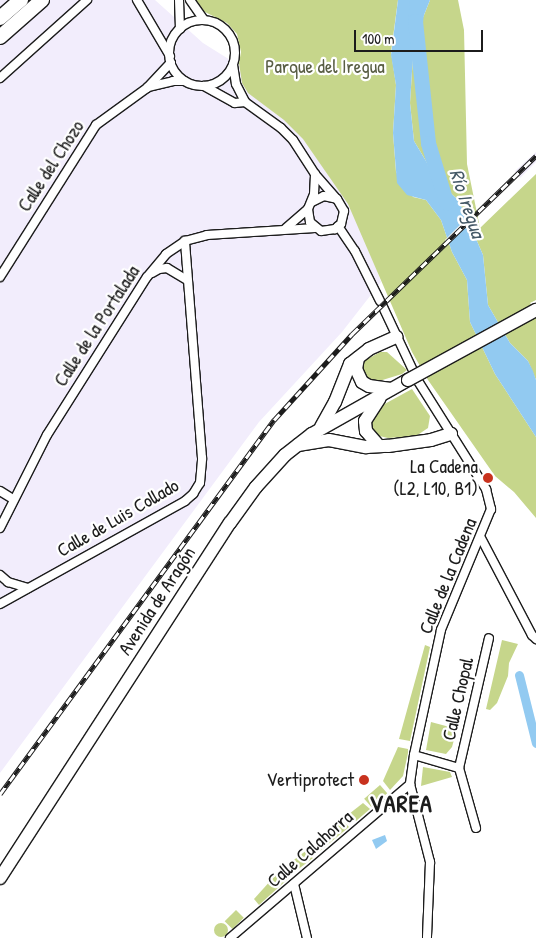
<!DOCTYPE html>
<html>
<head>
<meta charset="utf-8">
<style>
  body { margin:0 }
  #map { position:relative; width:536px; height:938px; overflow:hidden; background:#fff; font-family:"Patrick Hand",sans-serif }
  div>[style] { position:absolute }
  .built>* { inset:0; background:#f2edfc }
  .green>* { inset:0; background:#c6d68b; transform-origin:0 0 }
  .round { border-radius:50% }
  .water>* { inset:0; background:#92caf1 }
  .pier>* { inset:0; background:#fff }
  .canal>* { height:9px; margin:-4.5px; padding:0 4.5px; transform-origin:4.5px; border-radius:4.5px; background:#92caf1 }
  .river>* { height:15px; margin:-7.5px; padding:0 7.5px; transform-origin:7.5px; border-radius:7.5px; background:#92caf1 }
  .roads { filter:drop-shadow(1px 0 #1c1c1c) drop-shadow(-1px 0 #1c1c1c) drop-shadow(0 1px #1c1c1c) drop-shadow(0 -1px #1c1c1c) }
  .street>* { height:8px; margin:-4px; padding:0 4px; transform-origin:4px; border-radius:4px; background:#fff }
  .street>.ring { margin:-4px; padding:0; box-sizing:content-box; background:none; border:8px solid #fff; border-radius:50% }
  .primary>* { height:12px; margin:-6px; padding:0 6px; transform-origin:6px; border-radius:6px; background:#fff }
  .highway>* { height:14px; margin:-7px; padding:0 7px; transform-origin:7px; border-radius:7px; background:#fff }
  .rail>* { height:4.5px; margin-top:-2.25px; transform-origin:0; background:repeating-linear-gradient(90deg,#fff 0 8px,#1c1c1c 0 16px); box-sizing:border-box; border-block:1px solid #1c1c1c }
  .bridges { filter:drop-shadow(1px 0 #1c1c1c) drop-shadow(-1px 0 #1c1c1c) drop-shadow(0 1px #1c1c1c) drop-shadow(0 -1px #1c1c1c) }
  .primary-bridge>* { height:12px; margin:-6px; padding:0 6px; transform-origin:6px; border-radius:6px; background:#fff }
  .dots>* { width:14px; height:14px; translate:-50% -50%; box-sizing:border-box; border:2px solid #fff; border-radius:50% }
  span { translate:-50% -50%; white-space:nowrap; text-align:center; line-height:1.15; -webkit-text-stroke:4.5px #fff; paint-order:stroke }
  .park-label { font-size:19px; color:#585d43 }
  .street-label { font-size:19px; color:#1c1c1c }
  .poi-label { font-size:19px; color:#1c1c1c }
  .right { translate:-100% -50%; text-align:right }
  .water-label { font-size:20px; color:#455967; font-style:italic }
  .district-label { font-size:24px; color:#1c1c1c; font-weight:700; letter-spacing:1px }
  .scale { position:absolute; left:354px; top:30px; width:129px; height:22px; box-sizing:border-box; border:2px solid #1c1c1c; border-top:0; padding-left:6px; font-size:15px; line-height:18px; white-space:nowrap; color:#1c1c1c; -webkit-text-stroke:4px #fff; paint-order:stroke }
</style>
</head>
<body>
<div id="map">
  <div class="built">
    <i style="clip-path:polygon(0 0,155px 0,203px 43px,278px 90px,361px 224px,381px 282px,342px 332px,259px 422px,0 773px)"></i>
    <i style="clip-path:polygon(536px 152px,536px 162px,520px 178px,515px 171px)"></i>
  </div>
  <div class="green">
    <i style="clip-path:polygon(192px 0,398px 0,391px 52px,396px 85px,393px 133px,396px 172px,413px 197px,426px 200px,441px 220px,452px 252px,467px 280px,470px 322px,495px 374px,536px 437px,536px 518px,514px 492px,495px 476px,428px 380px,412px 352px,348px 204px,303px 139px,284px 120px,248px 93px,242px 83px,239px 63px,241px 52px,237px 34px,227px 23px,199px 9px)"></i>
    <i style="clip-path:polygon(430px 0,458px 0,464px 30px,467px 164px,480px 228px,536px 174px,536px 300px,530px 303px,536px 310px,536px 380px,528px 361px,510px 343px,488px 305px,483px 255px,464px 211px,456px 198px,433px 177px,426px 161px,414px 141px,410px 103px,414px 40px)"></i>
    <i style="clip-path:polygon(380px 352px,387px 352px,407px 370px,402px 374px,376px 382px,363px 377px,362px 366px,366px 360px)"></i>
    <i style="clip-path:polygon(412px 389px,430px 416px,428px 428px,416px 436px,388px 438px,375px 435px,370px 425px,381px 406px)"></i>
    <i style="clip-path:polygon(502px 640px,518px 644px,509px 663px,508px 676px,497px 703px,490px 710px,486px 709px)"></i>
    <i style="clip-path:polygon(425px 645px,430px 647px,410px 741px,399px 739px)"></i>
    <i style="clip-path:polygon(431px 722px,457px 729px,452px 747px,446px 754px,426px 750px)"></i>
    <i style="clip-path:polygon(398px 747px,408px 749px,408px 753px,403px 776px,390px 790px,383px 781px)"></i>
    <i style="clip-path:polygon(423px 767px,450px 772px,452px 777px,421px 786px)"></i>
    <i style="left:380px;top:785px;width:11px;height:21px;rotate:49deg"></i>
    <i style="clip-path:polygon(363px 803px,370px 809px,356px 821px,349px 814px)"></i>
    <i style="clip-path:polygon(341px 819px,349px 827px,320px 851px,313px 844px)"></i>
    <i style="left:307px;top:850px;width:10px;height:27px;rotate:53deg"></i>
    <i style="clip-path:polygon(281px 869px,289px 878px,259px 905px,254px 899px)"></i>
    <i style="left:236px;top:910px;width:11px;height:16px;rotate:45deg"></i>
    <i class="round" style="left:214px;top:923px;width:14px;height:14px"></i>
  </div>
  <div class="water">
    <i style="clip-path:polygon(398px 0,430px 0,414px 40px,410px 103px,414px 141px,426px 161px,433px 177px,456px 198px,464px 211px,483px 255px,488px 305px,510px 343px,528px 361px,533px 371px,536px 380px,536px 437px,495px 374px,470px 322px,467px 280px,452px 252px,441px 220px,426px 200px,407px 195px,397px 183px,393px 133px,396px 85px,391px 55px)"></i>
    <i style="clip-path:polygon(385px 835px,387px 841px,376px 849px,372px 840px)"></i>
  </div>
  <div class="pier">
    <i style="clip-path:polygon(469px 216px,472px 221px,447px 245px,445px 240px)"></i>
  </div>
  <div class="canal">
    <i style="left:519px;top:675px;width:70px;rotate:76deg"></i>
  </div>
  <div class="river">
    <i style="left:417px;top:0;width:21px;rotate:95deg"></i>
    <i style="left:415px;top:21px;width:123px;rotate:83.9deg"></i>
    <i style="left:428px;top:143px;width:62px;rotate:73deg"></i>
  </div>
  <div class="roads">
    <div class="street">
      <i style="left:137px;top:0;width:65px;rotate:59.5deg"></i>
      <i style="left:179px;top:0;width:29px;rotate:88deg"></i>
      <i style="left:190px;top:0;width:24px;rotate:55deg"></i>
      <i class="ring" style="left:169px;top:20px;width:58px;height:58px"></i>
      <i style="left:233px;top:65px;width:19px;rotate:81deg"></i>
      <i style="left:236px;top:84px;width:20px;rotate:63deg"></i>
      <i style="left:245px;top:102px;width:44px;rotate:35.8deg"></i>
      <i style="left:281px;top:128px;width:17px;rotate:45deg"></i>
      <i style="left:293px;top:140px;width:40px;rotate:57.1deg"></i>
      <i style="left:315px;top:174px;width:33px;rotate:49deg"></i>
      <i style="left:0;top:78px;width:117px;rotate:-41.9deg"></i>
      <i style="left:204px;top:86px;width:35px;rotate:29deg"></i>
      <i style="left:235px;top:103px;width:10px;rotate:-6deg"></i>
      <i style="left:148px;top:87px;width:26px;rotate:-13deg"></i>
      <i style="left:173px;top:81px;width:11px"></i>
      <i style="left:312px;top:202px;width:13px;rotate:-27deg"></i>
      <i style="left:324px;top:196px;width:13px;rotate:13deg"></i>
      <i style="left:337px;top:199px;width:14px;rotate:60deg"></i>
      <i style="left:344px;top:211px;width:13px;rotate:103deg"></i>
      <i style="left:341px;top:224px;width:8px;rotate:140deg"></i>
      <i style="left:335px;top:229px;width:14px;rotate:172deg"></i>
      <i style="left:321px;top:231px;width:14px;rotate:-141deg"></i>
      <i style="left:310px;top:222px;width:13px;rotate:-99deg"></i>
      <i style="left:308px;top:209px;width:16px;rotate:-68deg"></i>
      <i style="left:314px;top:194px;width:20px;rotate:-87deg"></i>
      <i style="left:338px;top:226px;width:30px;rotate:56deg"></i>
      <i style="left:355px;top:251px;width:56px;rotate:63.4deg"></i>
      <i style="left:286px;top:228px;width:29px;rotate:-41deg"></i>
      <i style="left:152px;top:273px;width:8px;rotate:-30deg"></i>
      <i style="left:159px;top:269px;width:8px;rotate:-7deg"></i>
      <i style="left:167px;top:268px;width:23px;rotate:31deg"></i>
      <i style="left:0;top:277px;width:180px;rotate:-57.7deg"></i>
      <i style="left:96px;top:125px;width:63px;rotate:-36deg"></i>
      <i style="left:147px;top:88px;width:35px;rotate:-47deg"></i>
      <i style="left:383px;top:307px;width:82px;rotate:64.7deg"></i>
      <i style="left:418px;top:381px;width:128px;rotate:57.8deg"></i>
      <i style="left:486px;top:489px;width:21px;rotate:76deg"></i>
      <i style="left:491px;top:509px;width:131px;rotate:112.5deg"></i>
      <i style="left:441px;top:630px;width:128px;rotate:102.2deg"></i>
      <i style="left:414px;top:755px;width:29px;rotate:98deg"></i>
      <i style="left:410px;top:784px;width:81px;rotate:75.6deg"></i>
      <i style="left:430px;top:862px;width:76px;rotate:92.3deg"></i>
      <i style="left:0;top:491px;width:15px;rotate:32deg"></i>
      <i style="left:0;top:528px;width:104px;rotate:-63.2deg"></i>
      <i style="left:47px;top:435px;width:187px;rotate:-57.7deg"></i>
      <i style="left:147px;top:277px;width:30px;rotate:-50deg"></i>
      <i style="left:166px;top:254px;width:23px;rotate:-34deg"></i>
      <i style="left:185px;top:241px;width:23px;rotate:-15deg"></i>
      <i style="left:207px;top:235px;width:108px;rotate:-3.7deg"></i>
      <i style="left:481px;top:538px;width:110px;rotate:62.3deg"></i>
      <i style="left:532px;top:635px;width:6px;rotate:45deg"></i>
      <i style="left:0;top:575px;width:11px;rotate:41deg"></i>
      <i style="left:8px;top:582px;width:21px;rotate:17deg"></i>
      <i style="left:0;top:604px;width:212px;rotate:-29.1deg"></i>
      <i style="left:185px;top:501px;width:11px;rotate:-41deg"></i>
      <i style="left:193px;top:494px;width:13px;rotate:-58deg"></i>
      <i style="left:200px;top:483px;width:25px;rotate:-85deg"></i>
      <i style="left:202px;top:458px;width:218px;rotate:-94.5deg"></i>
      <i style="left:414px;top:755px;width:47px;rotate:16.1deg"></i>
      <i style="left:476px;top:828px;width:62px;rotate:-105.8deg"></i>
      <i style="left:459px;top:768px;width:133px;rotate:-77deg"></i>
      <i style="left:294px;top:884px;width:56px;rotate:76.5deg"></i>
      <i style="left:230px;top:938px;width:237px;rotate:-40.5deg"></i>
    </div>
    <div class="primary">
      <i style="left:358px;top:358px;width:11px;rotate:100deg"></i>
      <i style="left:356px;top:369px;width:14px;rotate:65deg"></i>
      <i style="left:362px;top:382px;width:8px;rotate:30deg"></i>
      <i style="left:369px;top:386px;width:22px;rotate:8deg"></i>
      <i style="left:321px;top:427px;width:29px;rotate:-61deg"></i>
      <i style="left:335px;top:402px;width:41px;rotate:-68.5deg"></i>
      <i style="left:350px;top:364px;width:24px;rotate:-38deg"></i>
      <i style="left:369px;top:349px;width:30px;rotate:-24deg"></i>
      <i style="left:298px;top:445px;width:31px;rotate:-9deg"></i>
      <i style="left:329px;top:440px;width:38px;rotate:11deg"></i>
      <i style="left:366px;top:447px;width:22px;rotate:-3deg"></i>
      <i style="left:388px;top:446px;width:43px;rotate:-7.9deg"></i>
      <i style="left:431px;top:440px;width:21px;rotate:-17deg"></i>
      <i style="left:379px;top:446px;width:20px;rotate:-131deg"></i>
      <i style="left:366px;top:431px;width:10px;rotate:-96deg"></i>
      <i style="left:365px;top:421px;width:27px;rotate:-57deg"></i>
      <i style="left:0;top:878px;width:423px;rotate:-57.1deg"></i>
      <i style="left:230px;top:523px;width:44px;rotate:-54.2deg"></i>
      <i style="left:256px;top:487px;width:43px;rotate:-47.8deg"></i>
      <i style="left:285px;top:455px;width:34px;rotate:-38deg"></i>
      <i style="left:312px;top:434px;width:110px;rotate:-29.4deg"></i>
    </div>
    <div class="highway">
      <i style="left:0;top:18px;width:28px;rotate:-41deg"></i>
      <i style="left:0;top:37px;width:56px;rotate:-41.4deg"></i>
    </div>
  </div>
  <div class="rail">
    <i style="left:0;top:794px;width:464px;rotate:-53.8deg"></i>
    <i style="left:274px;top:420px;width:116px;rotate:-47.8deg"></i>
    <i style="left:352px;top:334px;width:256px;rotate:-44.1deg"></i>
  </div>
  <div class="bridges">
    <div class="primary-bridge">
      <i style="left:408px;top:380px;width:146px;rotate:-28.7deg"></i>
    </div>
  </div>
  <div class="dots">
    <i style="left:488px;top:478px;background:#c8321e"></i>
    <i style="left:364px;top:780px;background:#c8321e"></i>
  </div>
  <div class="park-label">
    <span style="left:325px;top:67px">Parque del Iregua</span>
  </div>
  <div class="street-label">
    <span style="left:51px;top:166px;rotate:-57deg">Calle del Chozo</span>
    <span style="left:97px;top:326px;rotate:-57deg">Calle de la Portalada</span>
    <span style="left:118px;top:518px;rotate:-30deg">Calle de Luis Collado</span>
    <span style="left:448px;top:576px;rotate:-68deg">Calle de la Cadena</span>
    <span style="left:157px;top:601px;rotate:-57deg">Avenida de Aragón</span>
    <span style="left:458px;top:699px;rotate:-77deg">Calle Chopal</span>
    <span style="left:310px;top:849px;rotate:-41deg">Calle Calahorra</span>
  </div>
  <div class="poi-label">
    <span class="right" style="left:478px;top:478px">La Cadena<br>(L2, L10, B1)</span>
    <span class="right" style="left:354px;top:780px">Vertiprotect</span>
  </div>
  <div class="water-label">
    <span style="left:468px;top:203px;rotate:71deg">Río Iregua</span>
  </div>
  <div class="district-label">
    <span style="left:401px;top:804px">VAREA</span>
  </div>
  <div class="scale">100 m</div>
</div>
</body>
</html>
